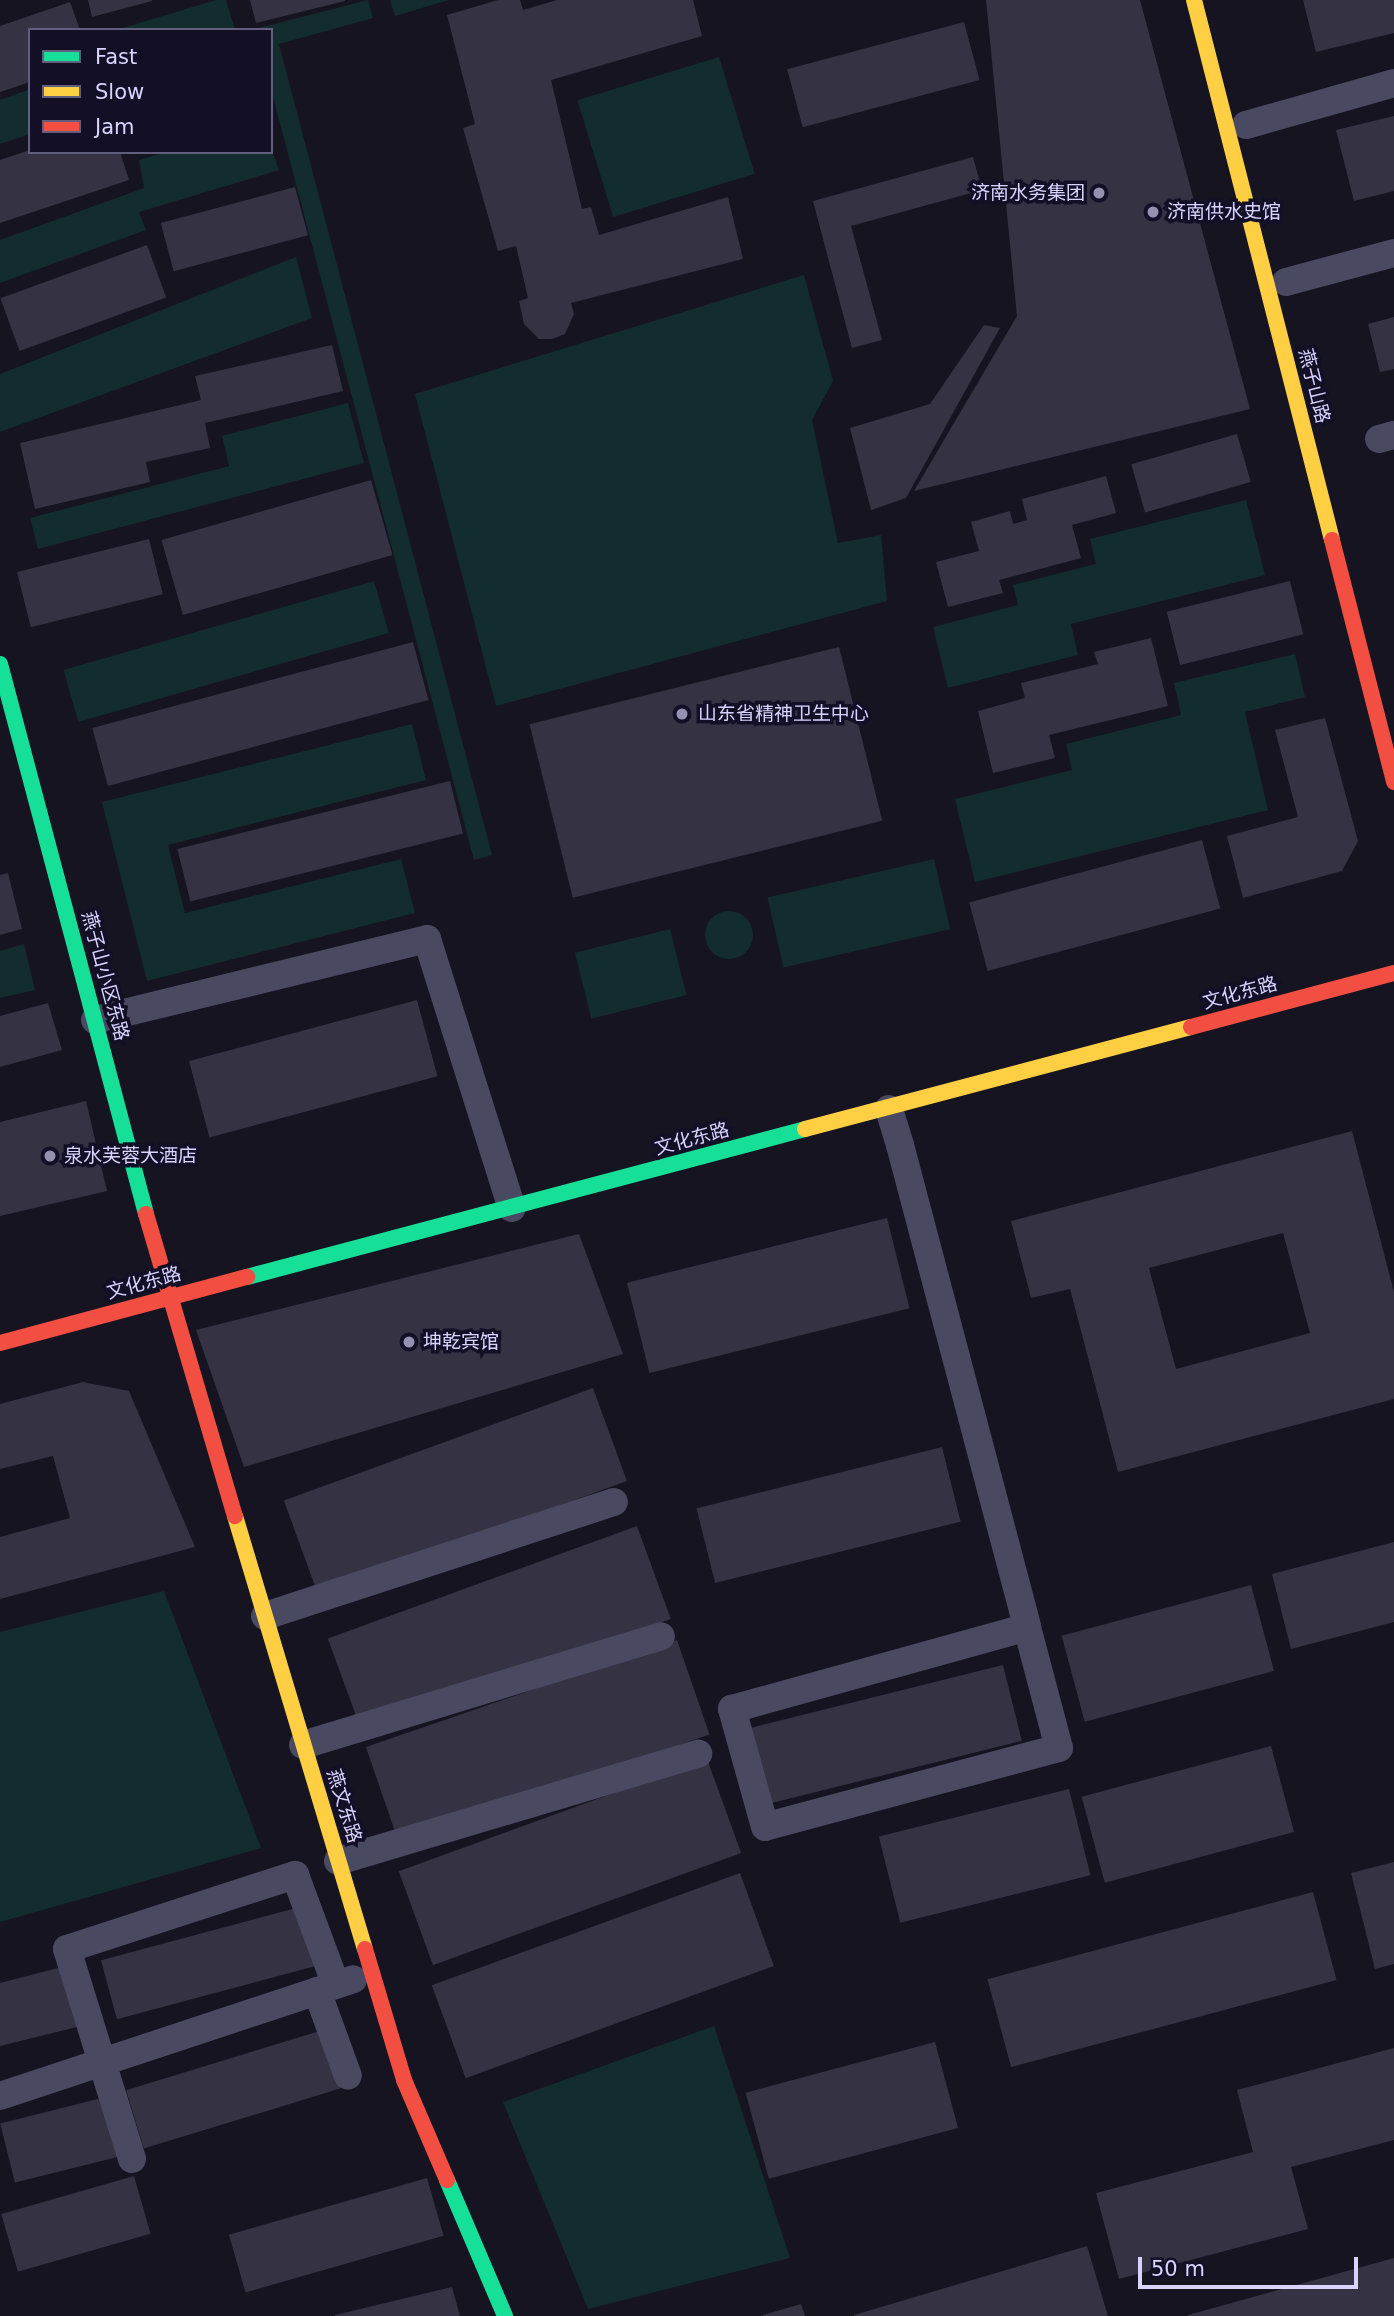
<!DOCTYPE html>
<html>
<head>
<meta charset="utf-8">
<style>
  body { margin:0 }
  #map { position:relative; width:1394px; height:2316px; overflow:hidden; background:#161421; font-family:"DejaVu Sans","Noto Sans SC",sans-serif }
  div>[style] { position:absolute }
  .green>* { inset:0; background:#132c2d; transform-origin:0 0 }
  .round { border-radius:50% }
  .building>* { inset:0; background:#343243; transform-origin:0 0 }
  .street>* { height:28px; margin:-14px; padding:0 14px; transform-origin:14px; border-radius:14px; background:#4a4962 }
  .fast>* { height:16px; margin:-8px; padding:0 8px; transform-origin:8px; border-radius:8px; background:#16e098 }
  .slow>* { height:16px; margin:-8px; padding:0 8px; transform-origin:8px; border-radius:8px; background:#ffcf43 }
  .jam>* { height:16px; margin:-8px; padding:0 8px; transform-origin:8px; border-radius:8px; background:#f24e42 }
  .dots>* { width:19px; height:19px; translate:-50% -50%; box-sizing:border-box; border:4px solid #130f26; border-radius:50% }
  span { translate:-50% -50%; white-space:nowrap; text-align:center; line-height:1.15; -webkit-text-stroke:7px #130f26; paint-order:stroke }
  .poi-label { font-size:19px; color:#d9d4ff }
  .right { translate:-100% -50%; text-align:right }
  .left { translate:0 -50%; text-align:left }
  .street-label { font-size:19px; color:#d9d4ff }
  .legend { position:absolute; left:28px; top:28px; width:245px; height:126px; box-sizing:border-box; background:#130f26; border:2px solid #625e7d; margin:0; padding:9px 12px; list-style:none; font-size:21px; color:#d9d4ff }
  .legend li { display:flex; align-items:center; gap:14px; height:35px }
  .legend b { width:35px; border:2px solid #625e7d }
  .scale { position:absolute; left:1138px; top:2257px; width:220px; height:32px; box-sizing:border-box; border:4px solid #d9d4ff; border-top:0; padding-left:9px; font-size:21px; line-height:24px; white-space:nowrap; color:#d9d4ff; -webkit-text-stroke:5px #130f26; paint-order:stroke }
</style>
</head>
<body>
<div id="map">
  <div class="green">
    <i style="clip-path:polygon(216px 0,226px 0,235px 30px,116px 30px)"></i>
    <i style="clip-path:polygon(368px 0,373px 18px,279px 44px,492px 855px,474px 860px,271px 89px,271px 30px,255px 29px)"></i>
    <i style="clip-path:polygon(390px 0,449px 0,395px 16px)"></i>
    <i style="left:719px;top:57px;width:122px;height:148px;rotate:73deg"></i>
    <i style="clip-path:polygon(30px 89px,30px 134px,0 144px,0 100px)"></i>
    <i style="clip-path:polygon(271px 148px,279px 170px,139px 212px,146px 230px,0 283px,0 240px,144px 188px,139px 160px,165px 152px,271px 152px)"></i>
    <i style="clip-path:polygon(296px 257px,312px 318px,0 432px,0 374px)"></i>
    <i style="clip-path:polygon(804px 275px,833px 381px,812px 420px,838px 543px,881px 535px,887px 601px,496px 706px,415px 394px)"></i>
    <i style="clip-path:polygon(348px 403px,364px 463px,38px 549px,30px 518px,229px 466px,222px 436px)"></i>
    <i style="clip-path:polygon(1246px 500px,1265px 575px,1071px 624px,1078px 655px,948px 688px,933px 627px,1018px 605px,1013px 585px,1096px 564px,1090px 539px)"></i>
    <i style="left:374px;top:581px;width:54px;height:323px;rotate:74deg"></i>
    <i style="clip-path:polygon(1295px 654px,1305px 697px,1245px 712px,1268px 810px,975px 882px,955px 799px,1072px 770px,1066px 744px,1181px 715px,1174px 683px)"></i>
    <i style="clip-path:polygon(412px 724px,426px 780px,168px 845px,185px 913px,401px 859px,415px 913px,147px 981px,102px 802px)"></i>
    <i style="left:934px;top:859px;width:72px;height:171px;rotate:77deg"></i>
    <i class="round" style="left:705px;top:911px;width:48px;height:48px"></i>
    <i style="left:670px;top:929px;width:68px;height:98px;rotate:76deg"></i>
    <i style="clip-path:polygon(24px 944px,35px 990px,0 998px,0 951px)"></i>
    <i style="clip-path:polygon(164px 1591px,261px 1848px,0 1922px,0 1632px)"></i>
    <i style="clip-path:polygon(714px 2026px,790px 2258px,588px 2309px,503px 2102px)"></i>
  </div>
  <div class="building">
    <i style="clip-path:polygon(88px 0,152px 0,152px 1px,92px 17px)"></i>
    <i style="clip-path:polygon(250px 0,345px 0,345px 1px,256px 23px)"></i>
    <i style="clip-path:polygon(498px 0,520px 0,523px 10px,557px 0,693px 0,702px 36px,551px 80px,582px 209px,591px 207px,599px 235px,728px 197px,743px 259px,571px 303px,574px 314px,565px 334px,552px 339px,539px 339px,524px 324px,519px 301px,528px 298px,516px 246px,498px 251px,463px 128px,475px 124px,447px 15px)"></i>
    <i style="clip-path:polygon(986px 0,1140px 0,1250px 409px,914px 491px,1017px 316px)"></i>
    <i style="clip-path:polygon(1303px 0,1394px 0,1394px 33px,1316px 52px)"></i>
    <i style="clip-path:polygon(70px 2px,80px 30px,30px 30px,30px 82px,0 92px,0 26px)"></i>
    <i style="left:964px;top:22px;width:60px;height:183px;rotate:75deg"></i>
    <i style="clip-path:polygon(1394px 116px,1394px 191px,1354px 201px,1336px 130px)"></i>
    <i style="clip-path:polygon(30px 150px,120px 152px,129px 180px,0 223px,0 160px)"></i>
    <i style="clip-path:polygon(973px 157px,982px 190px,851px 226px,882px 340px,852px 348px,813px 201px)"></i>
    <i style="left:295px;top:187px;width:50px;height:139px;rotate:75deg"></i>
    <i style="left:147px;top:245px;width:56px;height:156px;rotate:70deg"></i>
    <i style="clip-path:polygon(1394px 317px,1394px 369px,1380px 372px,1368px 324px)"></i>
    <i style="clip-path:polygon(984px 325px,1000px 328px,906px 498px,871px 510px,850px 428px,930px 404px)"></i>
    <i style="clip-path:polygon(332px 345px,343px 391px,205px 423px,210px 448px,146px 462px,150px 482px,35px 509px,20px 443px,201px 400px,195px 376px)"></i>
    <i style="left:1237px;top:434px;width:50px;height:110px;rotate:74deg"></i>
    <i style="clip-path:polygon(1106px 476px,1116px 513px,1072px 525px,1081px 558px,999px 580px,1003px 593px,948px 607px,936px 562px,979px 551px,971px 522px,1010px 511px,1013px 524px,1027px 520px,1022px 499px)"></i>
    <i style="left:371px;top:480px;width:78px;height:218px;rotate:74deg"></i>
    <i style="left:149px;top:539px;width:57px;height:136px;rotate:76deg"></i>
    <i style="left:1290px;top:581px;width:55px;height:127px;rotate:76deg"></i>
    <i style="clip-path:polygon(1151px 638px,1168px 706px,1049px 735px,1055px 758px,993px 773px,978px 711px,1025px 698px,1021px 683px,1098px 664px,1094px 652px)"></i>
    <i style="left:413px;top:642px;width:60px;height:332px;rotate:75deg"></i>
    <i style="left:839px;top:647px;width:179px;height:319px;rotate:76deg"></i>
    <i style="clip-path:polygon(1325px 718px,1358px 841px,1342px 871px,1243px 898px,1227px 836px,1298px 817px,1275px 730px)"></i>
    <i style="left:450px;top:781px;width:54px;height:281px;rotate:76deg"></i>
    <i style="left:1202px;top:840px;width:71px;height:241px;rotate:75deg"></i>
    <i style="clip-path:polygon(8px 873px,22px 929px,0 935px,0 875px)"></i>
    <i style="left:417px;top:1000px;width:79px;height:236px;rotate:75deg"></i>
    <i style="clip-path:polygon(48px 1003px,62px 1050px,0 1067px,0 1016px)"></i>
    <i style="clip-path:polygon(86px 1101px,107px 1191px,0 1216px,0 1122px)"></i>
    <i style="clip-path:polygon(evenodd,1352px 1131px,1394px 1292px,1394px 1399px,1118px 1472px,1070px 1289px,1031px 1298px,1011px 1221px,1352px 1131px,1283px 1233px,1310px 1333px,1176px 1369px,1149px 1268px,1283px 1233px)"></i>
    <i style="left:887px;top:1218px;width:93px;height:268px;rotate:76deg"></i>
    <i style="clip-path:polygon(579px 1234px,623px 1354px,244px 1467px,196px 1330px)"></i>
    <i style="clip-path:polygon(83px 1382px,129px 1391px,195px 1547px,0 1599px,0 1537px,70px 1518px,53px 1456px,0 1469px,0 1404px)"></i>
    <i style="left:593px;top:1388px;width:99px;height:329px;rotate:70deg"></i>
    <i style="left:942px;top:1447px;width:77px;height:253px;rotate:76deg"></i>
    <i style="left:637px;top:1526px;width:99px;height:329px;rotate:70deg"></i>
    <i style="clip-path:polygon(1394px 1542px,1394px 1622px,1291px 1649px,1272px 1574px)"></i>
    <i style="left:1251px;top:1585px;width:89px;height:196px;rotate:75deg"></i>
    <i style="left:677px;top:1640px;width:100px;height:329px;rotate:71deg"></i>
    <i style="left:1003px;top:1665px;width:78px;height:260px;rotate:76deg"></i>
    <i style="left:1271px;top:1746px;width:89px;height:196px;rotate:75deg"></i>
    <i style="left:707px;top:1759px;width:100px;height:328px;rotate:70deg"></i>
    <i style="left:1069px;top:1789px;width:89px;height:196px;rotate:76deg"></i>
    <i style="clip-path:polygon(1394px 1862px,1394px 1964px,1375px 1969px,1351px 1873px)"></i>
    <i style="left:740px;top:1873px;width:99px;height:328px;rotate:70deg"></i>
    <i style="left:1313px;top:1892px;width:91px;height:337px;rotate:75deg"></i>
    <i style="left:300px;top:1907px;width:61px;height:206px;rotate:75deg"></i>
    <i style="clip-path:polygon(66px 1966px,81px 2026px,0 2046px,0 1983px)"></i>
    <i style="left:323px;top:2030px;width:61px;height:206px;rotate:73deg"></i>
    <i style="left:935px;top:2042px;width:89px;height:196px;rotate:75deg"></i>
    <i style="clip-path:polygon(1394px 2048px,1394px 2140px,1291px 2167px,1308px 2229px,1119px 2279px,1096px 2193px,1253px 2152px,1237px 2090px)"></i>
    <i style="left:102px;top:2098px;width:61px;height:105px;rotate:76deg"></i>
    <i style="left:134px;top:2176px;width:60px;height:138px;rotate:74deg"></i>
    <i style="left:427px;top:2178px;width:60px;height:206px;rotate:74deg"></i>
    <i style="clip-path:polygon(1087px 2246px,1108px 2316px,854px 2316px,854px 2315px)"></i>
    <i style="clip-path:polygon(1394px 2258px,1394px 2316px,1188px 2316px,1188px 2315px)"></i>
    <i style="clip-path:polygon(452px 2287px,460px 2316px,335px 2316px,335px 2315px)"></i>
    <i style="clip-path:polygon(801px 2304px,805px 2316px,763px 2316px,763px 2315px)"></i>
  </div>
  <div class="street">
    <i style="left:1246px;top:125px;width:154px;rotate:-15.8deg"></i>
    <i style="left:1286px;top:282px;width:112px;rotate:-15deg"></i>
    <i style="left:1379px;top:439px;width:16px;rotate:-15deg"></i>
    <i style="left:95px;top:1020px;width:342px;rotate:-13.7deg"></i>
    <i style="left:427px;top:939px;width:282px;rotate:72.5deg"></i>
    <i style="left:889px;top:1109px;width:38px;rotate:73deg"></i>
    <i style="left:900px;top:1145px;width:498px;rotate:75.2deg"></i>
    <i style="left:1027px;top:1627px;width:125px;rotate:75.2deg"></i>
    <i style="left:1059px;top:1748px;width:304px;rotate:165deg"></i>
    <i style="left:765px;top:1827px;width:123px;rotate:-105.6deg"></i>
    <i style="left:732px;top:1709px;width:306px;rotate:-15.5deg"></i>
    <i style="left:265px;top:1616px;width:367px;rotate:-18.1deg"></i>
    <i style="left:303px;top:1745px;width:374px;rotate:-16.9deg"></i>
    <i style="left:338px;top:1861px;width:376px;rotate:-16.6deg"></i>
    <i style="left:317px;top:1991px;width:90px;rotate:70deg"></i>
    <i style="left:0;top:2096px;width:372px;rotate:-18.3deg"></i>
    <i style="left:132px;top:2159px;width:220px;rotate:-107.2deg"></i>
    <i style="left:67px;top:1949px;width:240px;rotate:-18deg"></i>
    <i style="left:295px;top:1875px;width:117px;rotate:69.6deg"></i>
  </div>
  <div class="fast">
    <i style="left:0;top:664px;width:569px;rotate:75.13deg"></i>
    <i style="left:247px;top:1277px;width:577px;rotate:-14.85deg"></i>
    <i style="left:447px;top:2180px;width:148px;rotate:66.9deg"></i>
  </div>
  <div class="slow">
    <i style="left:1194px;top:0;width:557px;rotate:75.66deg"></i>
    <i style="left:805px;top:1129px;width:399px;rotate:-14.8deg"></i>
    <i style="left:235px;top:1516px;width:452px;rotate:73.3deg"></i>
  </div>
  <div class="jam">
    <i style="left:1332px;top:540px;width:250px;rotate:75.6deg"></i>
    <i style="left:1191px;top:1027px;width:210px;rotate:-14.9deg"></i>
    <i style="left:146px;top:1214px;width:315px;rotate:73.6deg"></i>
    <i style="left:0;top:1343px;width:256px;rotate:-15deg"></i>
    <i style="left:365px;top:1949px;width:137px;rotate:73.4deg"></i>
    <i style="left:404px;top:2080px;width:109px;rotate:66.7deg"></i>
  </div>
  <div class="dots">
    <i style="left:1099px;top:193px;background:#9591b1"></i>
    <i style="left:1153px;top:212px;background:#9591b1"></i>
    <i style="left:682px;top:714px;background:#9591b1"></i>
    <i style="left:50px;top:1156px;background:#9591b1"></i>
    <i style="left:409px;top:1342px;background:#9591b1"></i>
  </div>
  <div class="poi-label">
    <span class="right" style="left:1085px;top:193px">济南水务集团</span>
    <span class="left" style="left:1167px;top:212px">济南供水史馆</span>
    <span class="left" style="left:698px;top:714px">山东省精神卫生中心</span>
    <span class="left" style="left:64px;top:1156px">泉水芙蓉大酒店</span>
    <span class="left" style="left:423px;top:1342px">坤乾宾馆</span>
  </div>
  <div class="street-label">
    <span style="left:1314px;top:386px;rotate:76deg">燕子山路</span>
    <span style="left:105px;top:976px;rotate:75deg">燕子山小区东路</span>
    <span style="left:1240px;top:993px;rotate:-15deg">文化东路</span>
    <span style="left:692px;top:1139px;rotate:-15deg">文化东路</span>
    <span style="left:144px;top:1283px;rotate:-15deg">文化东路</span>
    <span style="left:344px;top:1806px;rotate:73deg">燕文东路</span>
  </div>
  <ul class="legend">
  <li><b style="height:9px;background:#16e098"></b>Fast</li>
  <li><b style="height:9px;background:#ffcf43"></b>Slow</li>
  <li><b style="height:9px;background:#f24e42"></b>Jam</li>
  </ul>
  <div class="scale">50 m</div>
</div>
</body>
</html>
